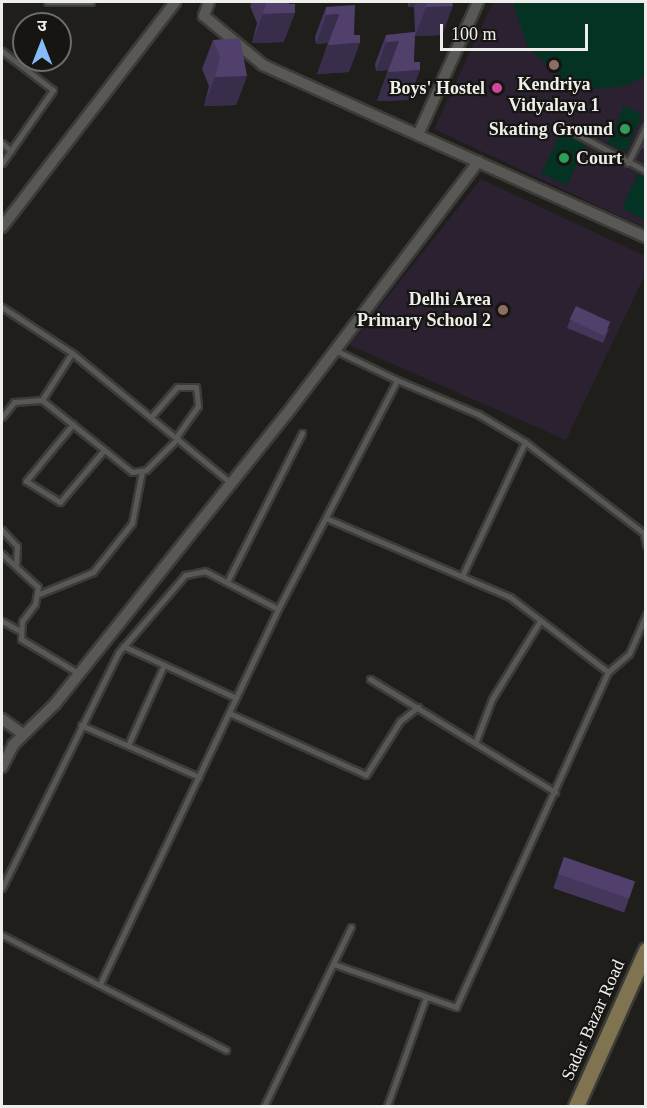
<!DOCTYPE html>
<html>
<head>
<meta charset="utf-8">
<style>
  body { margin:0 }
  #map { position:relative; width:647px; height:1108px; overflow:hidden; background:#1f1e1b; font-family:"Times New Roman","Noto Sans Devanagari",serif }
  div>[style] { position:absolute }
  .education>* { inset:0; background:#2b2130 }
  .green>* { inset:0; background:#043323; transform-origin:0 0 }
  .roads { filter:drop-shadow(2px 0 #3b3b38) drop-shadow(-2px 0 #3b3b38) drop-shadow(0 2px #3b3b38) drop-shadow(0 -2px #3b3b38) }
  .lane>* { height:5px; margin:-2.5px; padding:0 2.5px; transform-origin:2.5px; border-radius:2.5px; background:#595854 }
  .street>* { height:10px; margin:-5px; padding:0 5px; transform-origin:5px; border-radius:5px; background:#595854 }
  .secondary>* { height:15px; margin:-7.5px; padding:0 7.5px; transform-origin:7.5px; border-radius:7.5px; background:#7f7350 }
  .wall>* { inset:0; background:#45375c; transform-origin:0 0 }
  .shaded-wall>* { inset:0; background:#382d4b }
  .building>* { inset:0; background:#50406b; transform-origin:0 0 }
  .dots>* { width:16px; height:16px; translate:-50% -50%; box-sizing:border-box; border:3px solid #161512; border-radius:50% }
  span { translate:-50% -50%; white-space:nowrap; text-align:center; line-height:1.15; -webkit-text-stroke:4.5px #161512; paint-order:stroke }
  .poi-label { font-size:18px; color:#eeeeeb; font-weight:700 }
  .right { translate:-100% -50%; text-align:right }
  .left { translate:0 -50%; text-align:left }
  .street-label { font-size:18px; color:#eeeeeb }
  .frame { position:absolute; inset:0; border:3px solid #eeeeeb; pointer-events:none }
  .north { position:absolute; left:12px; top:12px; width:60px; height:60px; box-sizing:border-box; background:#161512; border:2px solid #6c6c69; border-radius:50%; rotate:0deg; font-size:16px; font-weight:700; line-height:24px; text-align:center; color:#eeeeeb }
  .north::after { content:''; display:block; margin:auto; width:21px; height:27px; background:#87bbfb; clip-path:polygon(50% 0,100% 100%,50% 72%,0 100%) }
  .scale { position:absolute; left:440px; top:24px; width:148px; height:27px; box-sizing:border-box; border:3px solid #eeeeeb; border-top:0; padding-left:8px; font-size:18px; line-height:21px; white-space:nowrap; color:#eeeeeb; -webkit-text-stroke:4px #161512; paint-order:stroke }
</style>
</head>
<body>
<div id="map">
  <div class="education">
    <i style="clip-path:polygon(493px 2px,645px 2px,645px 228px,434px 129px)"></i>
    <i style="clip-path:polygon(481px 179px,645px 256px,645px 275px,566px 440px,349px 345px)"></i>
  </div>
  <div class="green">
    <i style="clip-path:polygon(513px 2px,645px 2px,645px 76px,625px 86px,594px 89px,566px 83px,527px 46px)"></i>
    <i style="left:624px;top:106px;width:20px;height:41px;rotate:24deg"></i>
    <i style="left:562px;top:131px;width:28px;height:47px;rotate:26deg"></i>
    <i style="clip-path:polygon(638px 174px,645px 178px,645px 220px,622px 208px)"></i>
  </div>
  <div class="roads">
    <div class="lane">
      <i style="left:47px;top:2px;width:44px"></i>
      <i style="left:2px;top:51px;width:64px;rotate:37.4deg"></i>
      <i style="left:53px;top:90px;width:89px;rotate:124.9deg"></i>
      <i style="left:558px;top:124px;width:100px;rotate:28.1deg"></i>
      <i style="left:2px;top:143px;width:12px;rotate:42deg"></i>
      <i style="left:628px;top:163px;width:41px;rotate:-64.1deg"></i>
      <i style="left:2px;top:307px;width:84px;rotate:33.3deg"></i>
      <i style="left:72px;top:353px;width:205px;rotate:39.3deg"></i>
      <i style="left:72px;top:353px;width:56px;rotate:122.6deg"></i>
      <i style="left:42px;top:400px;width:115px;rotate:38.7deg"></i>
      <i style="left:132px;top:472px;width:14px;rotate:-8deg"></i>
      <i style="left:146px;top:470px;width:45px;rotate:-45deg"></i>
      <i style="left:397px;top:380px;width:88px;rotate:22.8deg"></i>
      <i style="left:478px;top:414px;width:55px;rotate:30.8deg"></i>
      <i style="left:525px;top:442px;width:146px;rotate:115.2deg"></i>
      <i style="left:2px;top:417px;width:19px;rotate:-51deg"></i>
      <i style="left:14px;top:402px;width:28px;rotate:-4deg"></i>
      <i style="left:151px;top:417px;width:40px;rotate:-49deg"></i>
      <i style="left:177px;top:387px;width:19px"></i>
      <i style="left:196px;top:387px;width:19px;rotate:84deg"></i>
      <i style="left:198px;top:406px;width:38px;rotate:125deg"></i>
      <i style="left:73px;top:424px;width:74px;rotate:129.5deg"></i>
      <i style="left:26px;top:481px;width:40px;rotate:32deg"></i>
      <i style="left:60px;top:502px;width:68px;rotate:-49.8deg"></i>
      <i style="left:525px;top:442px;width:153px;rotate:37.5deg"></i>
      <i style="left:328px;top:519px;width:198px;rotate:23.2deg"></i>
      <i style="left:510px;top:597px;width:123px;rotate:37.4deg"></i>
      <i style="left:608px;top:672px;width:368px;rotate:114.4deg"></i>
      <i style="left:456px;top:1007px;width:129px;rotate:-160.6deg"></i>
      <i style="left:2px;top:530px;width:22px;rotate:47deg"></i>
      <i style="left:17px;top:546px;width:19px;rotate:93deg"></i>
      <i style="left:644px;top:535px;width:10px;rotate:79deg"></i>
      <i style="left:2px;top:554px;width:49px;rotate:42.5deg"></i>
      <i style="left:38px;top:587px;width:17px;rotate:100deg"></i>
      <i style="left:35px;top:604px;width:21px;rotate:127deg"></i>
      <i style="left:22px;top:621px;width:18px;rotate:93deg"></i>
      <i style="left:21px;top:639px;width:66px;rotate:30.8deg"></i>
      <i style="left:227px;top:582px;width:167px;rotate:-63.3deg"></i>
      <i style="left:39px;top:594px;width:58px;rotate:-22.2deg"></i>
      <i style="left:93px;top:572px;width:63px;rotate:-51.5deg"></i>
      <i style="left:132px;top:523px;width:53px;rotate:-79.1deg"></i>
      <i style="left:2px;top:621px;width:21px;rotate:29deg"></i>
      <i style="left:123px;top:646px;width:124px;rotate:24.7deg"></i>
      <i style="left:608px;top:672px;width:28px;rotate:-41deg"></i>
      <i style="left:629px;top:654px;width:43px;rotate:-66.4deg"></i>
      <i style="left:370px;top:679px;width:217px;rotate:31.4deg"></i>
      <i style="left:229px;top:713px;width:150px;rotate:24.3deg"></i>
      <i style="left:366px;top:775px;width:64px;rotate:-57.8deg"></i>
      <i style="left:400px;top:721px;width:23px;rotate:-38deg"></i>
      <i style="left:81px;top:725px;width:129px;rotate:23.8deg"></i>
      <i style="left:476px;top:741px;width:45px;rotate:-69.1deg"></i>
      <i style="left:492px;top:699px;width:92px;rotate:-58.4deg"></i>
      <i style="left:128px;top:745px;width:88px;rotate:-65.8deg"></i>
      <i style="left:2px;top:888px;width:262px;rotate:-63.7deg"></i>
      <i style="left:118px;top:653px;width:103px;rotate:-49.3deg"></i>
      <i style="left:185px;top:575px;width:20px;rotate:-11deg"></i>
      <i style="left:205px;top:571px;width:82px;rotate:27.5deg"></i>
      <i style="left:2px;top:935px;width:252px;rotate:27.2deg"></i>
      <i style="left:100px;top:984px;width:415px;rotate:-64.6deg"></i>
      <i style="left:278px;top:609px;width:258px;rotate:-62.5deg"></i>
      <i style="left:397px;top:380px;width:69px;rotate:-154.2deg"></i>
      <i style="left:264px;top:1106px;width:199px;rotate:-64.1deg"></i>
      <i style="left:387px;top:1106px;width:116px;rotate:-70.3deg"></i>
    </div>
    <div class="street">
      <i style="left:209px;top:2px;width:15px;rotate:110deg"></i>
      <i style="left:204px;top:16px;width:77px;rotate:39.7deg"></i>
      <i style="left:263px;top:65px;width:170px;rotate:24.3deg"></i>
      <i style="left:478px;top:162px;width:184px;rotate:24.1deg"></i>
      <i style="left:2px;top:227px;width:284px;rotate:-52.4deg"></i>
      <i style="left:2px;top:719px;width:26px;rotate:36deg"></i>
      <i style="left:2px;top:767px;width:25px;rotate:-63deg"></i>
      <i style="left:13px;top:745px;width:59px;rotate:-44.3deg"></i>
      <i style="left:55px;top:704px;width:370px;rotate:-51.4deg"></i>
      <i style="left:286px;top:415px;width:318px;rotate:-52.8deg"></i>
      <i style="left:478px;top:162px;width:66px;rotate:-155.8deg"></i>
      <i style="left:418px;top:135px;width:146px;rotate:-65.7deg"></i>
    </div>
    <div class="secondary">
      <i style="left:576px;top:1106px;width:171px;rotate:-65.8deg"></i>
    </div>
  </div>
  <div class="wall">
    <i style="clip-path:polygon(252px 2px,266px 2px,284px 42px,252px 43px,257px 23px,250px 6px)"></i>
    <i style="clip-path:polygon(408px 2px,452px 2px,442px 35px,415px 36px,409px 100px,377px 101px,388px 70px,376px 71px,375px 64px,386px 35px,415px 32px,414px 7px,408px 7px)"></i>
    <i style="clip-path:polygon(326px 7px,349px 72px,317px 74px,328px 43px,316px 44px,315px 37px)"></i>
    <i style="clip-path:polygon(213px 40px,247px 76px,236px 105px,204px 106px,209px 86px,202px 69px)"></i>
    <i style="clip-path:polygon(645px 140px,645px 150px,642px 148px)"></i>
    <i style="clip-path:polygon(570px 320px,609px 329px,603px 343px,567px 328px)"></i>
    <i style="left:564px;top:857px;width:75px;height:33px;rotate:19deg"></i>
  </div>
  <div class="shaded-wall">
    <i style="clip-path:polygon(410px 2px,416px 2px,414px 7px,408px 7px)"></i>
    <i style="clip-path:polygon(453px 6px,442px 35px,415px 36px,426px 7px)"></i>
    <i style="clip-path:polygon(295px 13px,284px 42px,252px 43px,263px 14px)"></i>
    <i style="clip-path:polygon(339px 14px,328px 43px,316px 44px,326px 15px)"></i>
    <i style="clip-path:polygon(399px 41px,388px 70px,376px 71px,386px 42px)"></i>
    <i style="clip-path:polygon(360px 43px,349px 72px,317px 74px,328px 45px)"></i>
    <i style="clip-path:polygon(420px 70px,409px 100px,377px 101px,388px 72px)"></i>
    <i style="clip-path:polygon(247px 76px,236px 105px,204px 106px,215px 77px)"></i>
  </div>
  <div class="building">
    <i style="clip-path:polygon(266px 2px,289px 2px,289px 4px,295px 4px,295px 13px,263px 14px)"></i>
    <i style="clip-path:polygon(426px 2px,452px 2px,453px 6px,426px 7px)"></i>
    <i style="clip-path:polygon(355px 5px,354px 35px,360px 35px,360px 43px,328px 45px,339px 14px,326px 15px,326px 7px)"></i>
    <i style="clip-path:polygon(415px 32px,414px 62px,420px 62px,420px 70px,388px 72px,399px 41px,386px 42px,386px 35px)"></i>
    <i style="clip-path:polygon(240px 38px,247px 76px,215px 77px,220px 57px,213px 40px)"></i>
    <i style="left:576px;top:306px;width:38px;height:15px;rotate:25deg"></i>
    <i style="left:564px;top:857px;width:75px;height:18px;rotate:19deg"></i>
  </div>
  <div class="dots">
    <i style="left:554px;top:65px;background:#8d6e63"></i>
    <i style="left:497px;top:88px;background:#d1479c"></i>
    <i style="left:625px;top:129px;background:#2e9e5b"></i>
    <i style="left:564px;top:158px;background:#2e9e5b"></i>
    <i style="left:503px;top:310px;background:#8d6e63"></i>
  </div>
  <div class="poi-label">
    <span style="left:554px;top:95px">Kendriya<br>Vidyalaya 1</span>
    <span class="right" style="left:485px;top:88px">Boys' Hostel</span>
    <span class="right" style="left:613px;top:129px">Skating Ground</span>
    <span class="left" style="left:576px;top:158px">Court</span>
    <span class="right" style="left:491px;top:310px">Delhi Area<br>Primary School 2</span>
  </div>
  <div class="street-label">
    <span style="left:593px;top:1020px;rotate:-66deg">Sadar Bazar Road</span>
  </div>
  <div class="frame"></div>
  <div class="north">उ</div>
  <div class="scale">100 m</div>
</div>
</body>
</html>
